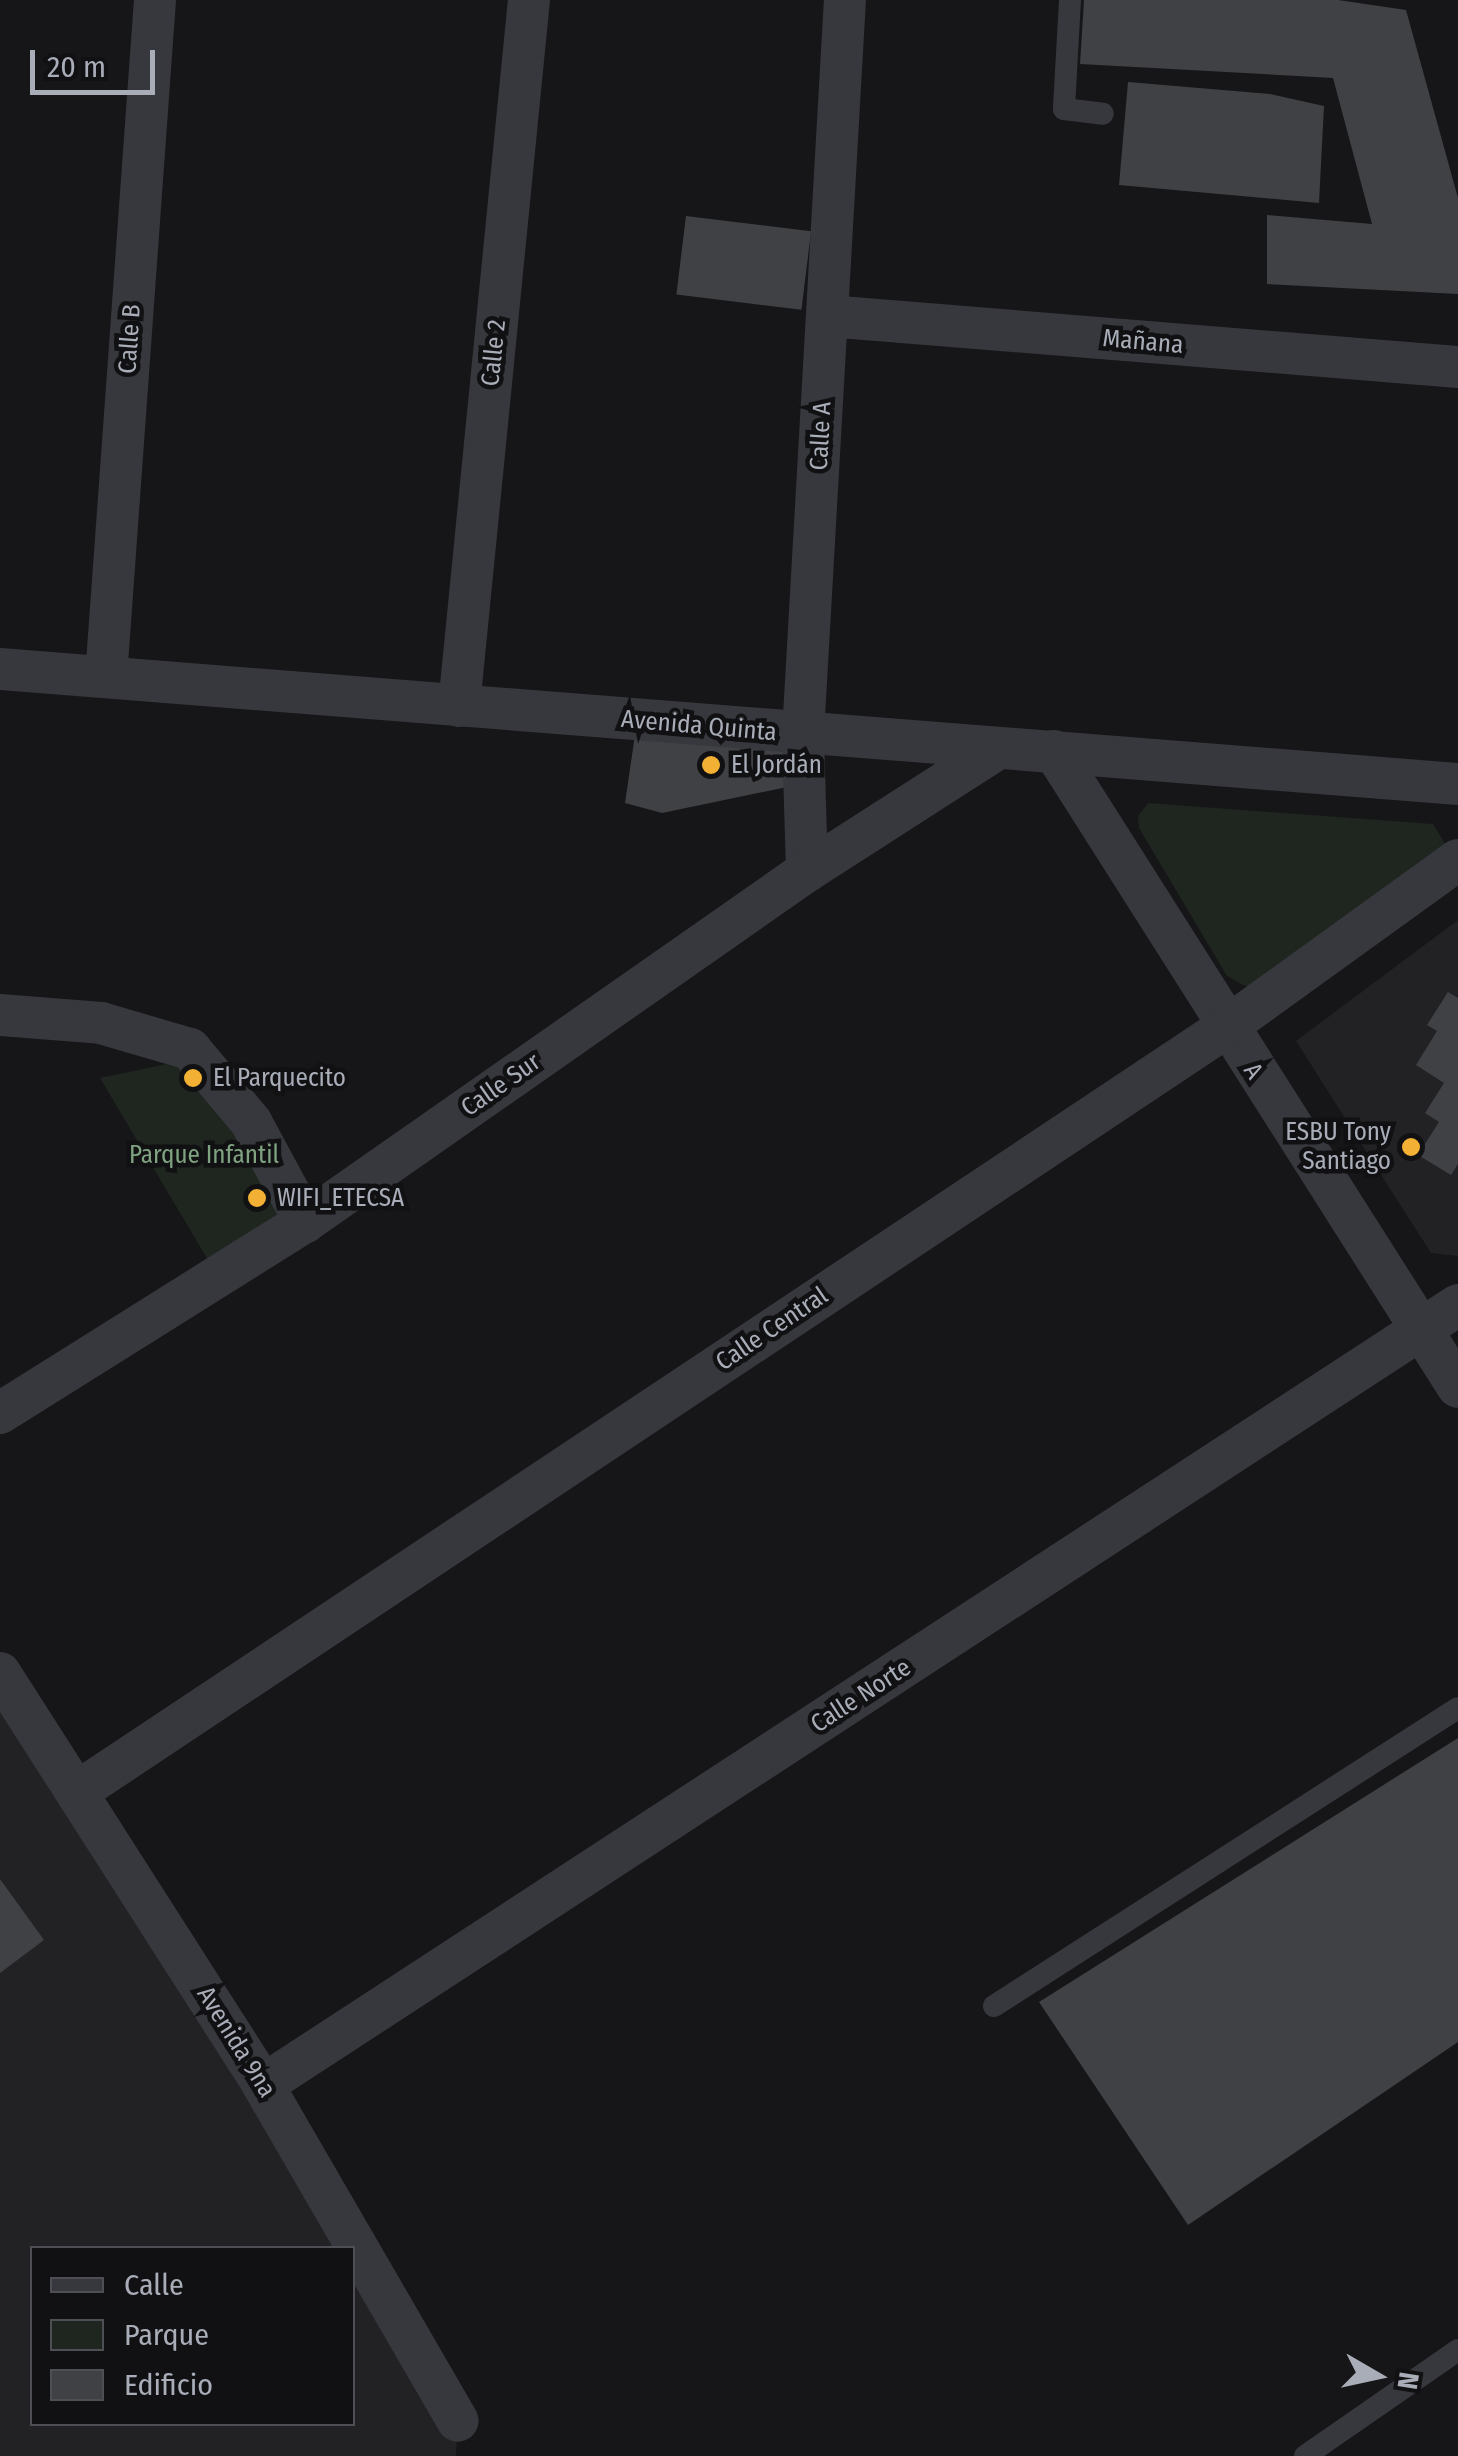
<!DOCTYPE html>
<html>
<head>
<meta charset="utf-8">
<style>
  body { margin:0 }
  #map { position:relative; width:1458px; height:2456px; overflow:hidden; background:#161618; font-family:"Fira Sans Condensed",sans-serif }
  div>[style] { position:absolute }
  .built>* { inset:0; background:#222225 }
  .green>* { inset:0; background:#1e261f }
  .building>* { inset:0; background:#404145; transform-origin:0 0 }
  .lane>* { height:22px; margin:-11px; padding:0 11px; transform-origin:11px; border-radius:11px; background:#37383d }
  .street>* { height:42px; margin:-21px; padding:0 21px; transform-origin:21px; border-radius:21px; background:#37383d }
  .dots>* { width:28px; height:28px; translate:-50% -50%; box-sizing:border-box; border:5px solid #111113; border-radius:50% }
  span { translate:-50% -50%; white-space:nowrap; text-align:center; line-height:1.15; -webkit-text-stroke:9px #111113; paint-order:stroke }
  .street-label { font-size:25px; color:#a8adb8 }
  .poi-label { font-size:25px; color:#a8adb8 }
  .left { translate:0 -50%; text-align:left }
  .right { translate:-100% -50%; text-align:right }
  .park-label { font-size:25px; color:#7fa381 }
  .legend { position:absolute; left:30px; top:2246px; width:325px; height:180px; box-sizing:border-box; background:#111113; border:2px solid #4d4f55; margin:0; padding:12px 18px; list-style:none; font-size:30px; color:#a8adb8 }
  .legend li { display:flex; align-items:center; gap:20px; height:50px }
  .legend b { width:50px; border:2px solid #4d4f55 }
  .north { position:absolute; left:1328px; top:2326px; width:100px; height:100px; -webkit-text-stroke:8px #111113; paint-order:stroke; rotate:99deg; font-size:28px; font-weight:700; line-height:40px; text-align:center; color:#a8adb8 }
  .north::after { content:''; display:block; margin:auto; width:35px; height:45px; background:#a8adb8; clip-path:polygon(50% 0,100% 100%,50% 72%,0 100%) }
  .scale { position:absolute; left:30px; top:50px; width:125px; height:45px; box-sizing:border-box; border:5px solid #a8adb8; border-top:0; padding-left:12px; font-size:30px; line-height:35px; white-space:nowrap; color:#a8adb8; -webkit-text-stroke:8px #111113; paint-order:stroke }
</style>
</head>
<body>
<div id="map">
  <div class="built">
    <i style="clip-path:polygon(1458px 920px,1458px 1256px,1431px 1253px,1296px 1041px)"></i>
    <i style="clip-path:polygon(evenodd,0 1673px,263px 2085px,458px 2421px,456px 2456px,0 2456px,0 1673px,32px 2248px,352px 2248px,352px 2424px,32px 2424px,32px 2248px)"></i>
  </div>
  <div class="green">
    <i style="clip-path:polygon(1148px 803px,1433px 824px,1446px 845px,1247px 987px,1227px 976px,1139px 828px,1138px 816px)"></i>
    <i style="clip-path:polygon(191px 1059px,293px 1214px,208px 1260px,100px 1078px)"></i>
  </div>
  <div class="building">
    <i style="clip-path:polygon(1084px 0,1338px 0,1406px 10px,1458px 198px,1458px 294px,1267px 284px,1267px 215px,1372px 224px,1333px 78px,1080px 64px)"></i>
    <i style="clip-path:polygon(1128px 82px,1270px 94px,1324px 106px,1319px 203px,1119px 185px)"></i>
    <i style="left:686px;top:216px;width:126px;height:79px;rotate:7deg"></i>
    <i style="clip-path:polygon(636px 728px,792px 744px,792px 786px,662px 813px,625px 803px)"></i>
    <i style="clip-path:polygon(1448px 992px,1458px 998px,1458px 1164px,1451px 1175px,1418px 1155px,1439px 1122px,1425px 1113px,1444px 1083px,1416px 1065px,1437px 1031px,1427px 1025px)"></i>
    <i style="clip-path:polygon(1458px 1738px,1458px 2042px,1188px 2225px,1039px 2002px)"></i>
    <i style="clip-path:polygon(0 1879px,44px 1940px,0 1973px)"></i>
  </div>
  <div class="lane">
    <i style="left:1070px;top:0;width:109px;rotate:93.2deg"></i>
    <i style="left:1064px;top:109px;width:39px;rotate:7deg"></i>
    <i style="left:994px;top:2006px;width:551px;rotate:-32.71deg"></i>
    <i style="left:1305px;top:2456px;width:186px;rotate:-34.7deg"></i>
  </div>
  <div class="street">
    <i style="left:828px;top:316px;width:632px;rotate:4.63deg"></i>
    <i style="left:0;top:669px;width:1463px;rotate:4.51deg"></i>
    <i style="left:106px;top:677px;width:679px;rotate:-85.86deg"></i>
    <i style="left:459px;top:706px;width:709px;rotate:-84.34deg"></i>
    <i style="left:1054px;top:751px;width:753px;rotate:57.58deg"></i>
    <i style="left:807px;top:871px;width:137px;rotate:-91.7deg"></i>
    <i style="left:803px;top:734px;width:735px;rotate:-86.73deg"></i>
    <i style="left:0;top:1015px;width:101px;rotate:4.5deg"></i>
    <i style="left:101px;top:1023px;width:93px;rotate:16.3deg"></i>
    <i style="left:190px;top:1049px;width:95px;rotate:50.1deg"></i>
    <i style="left:251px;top:1122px;width:114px;rotate:61.6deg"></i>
    <i style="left:0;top:1413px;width:360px;rotate:-32.1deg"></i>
    <i style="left:305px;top:1222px;width:613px;rotate:-34.96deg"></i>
    <i style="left:807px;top:871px;width:226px;rotate:-32.7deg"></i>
    <i style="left:0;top:1673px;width:489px;rotate:57.4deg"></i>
    <i style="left:263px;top:2085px;width:388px;rotate:59.9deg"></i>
    <i style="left:80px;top:1790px;width:1375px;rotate:-33.64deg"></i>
    <i style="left:1225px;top:1028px;width:287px;rotate:-35.8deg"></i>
    <i style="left:263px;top:2085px;width:1427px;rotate:-33.13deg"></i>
  </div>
  <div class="dots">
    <i style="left:711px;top:765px;background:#f2b134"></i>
    <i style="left:193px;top:1078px;background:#f2b134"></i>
    <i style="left:1411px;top:1147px;background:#f2b134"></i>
    <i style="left:257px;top:1198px;background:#f2b134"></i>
  </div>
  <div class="street-label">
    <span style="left:130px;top:339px;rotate:-86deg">Calle B</span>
    <span style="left:1143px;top:342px;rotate:5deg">Mañana</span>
    <span style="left:494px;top:353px;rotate:-84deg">Calle 2</span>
    <span style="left:821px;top:436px;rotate:-87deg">Calle A</span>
    <span style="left:699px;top:726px;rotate:5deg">Avenida Quinta</span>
    <span style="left:1253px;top:1071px;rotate:57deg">A</span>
    <span style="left:501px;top:1085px;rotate:-35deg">Calle Sur</span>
    <span style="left:772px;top:1329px;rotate:-34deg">Calle Central</span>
    <span style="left:861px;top:1696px;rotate:-33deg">Calle Norte</span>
    <span style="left:236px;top:2042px;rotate:58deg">Avenida 9na</span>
  </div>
  <div class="poi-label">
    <span class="left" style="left:731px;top:765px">El Jordán</span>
    <span class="left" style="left:213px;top:1078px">El Parquecito</span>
    <span class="right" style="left:1391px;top:1147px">ESBU Tony<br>Santiago</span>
    <span class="left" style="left:277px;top:1198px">WIFI_ETECSA</span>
  </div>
  <div class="park-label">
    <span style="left:204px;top:1155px">Parque Infantil</span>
  </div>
  <ul class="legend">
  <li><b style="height:12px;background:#37383d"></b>Calle</li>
  <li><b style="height:28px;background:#1e261f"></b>Parque</li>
  <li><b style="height:28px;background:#404145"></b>Edificio</li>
  </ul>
  <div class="north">N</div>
  <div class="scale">20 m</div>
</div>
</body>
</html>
